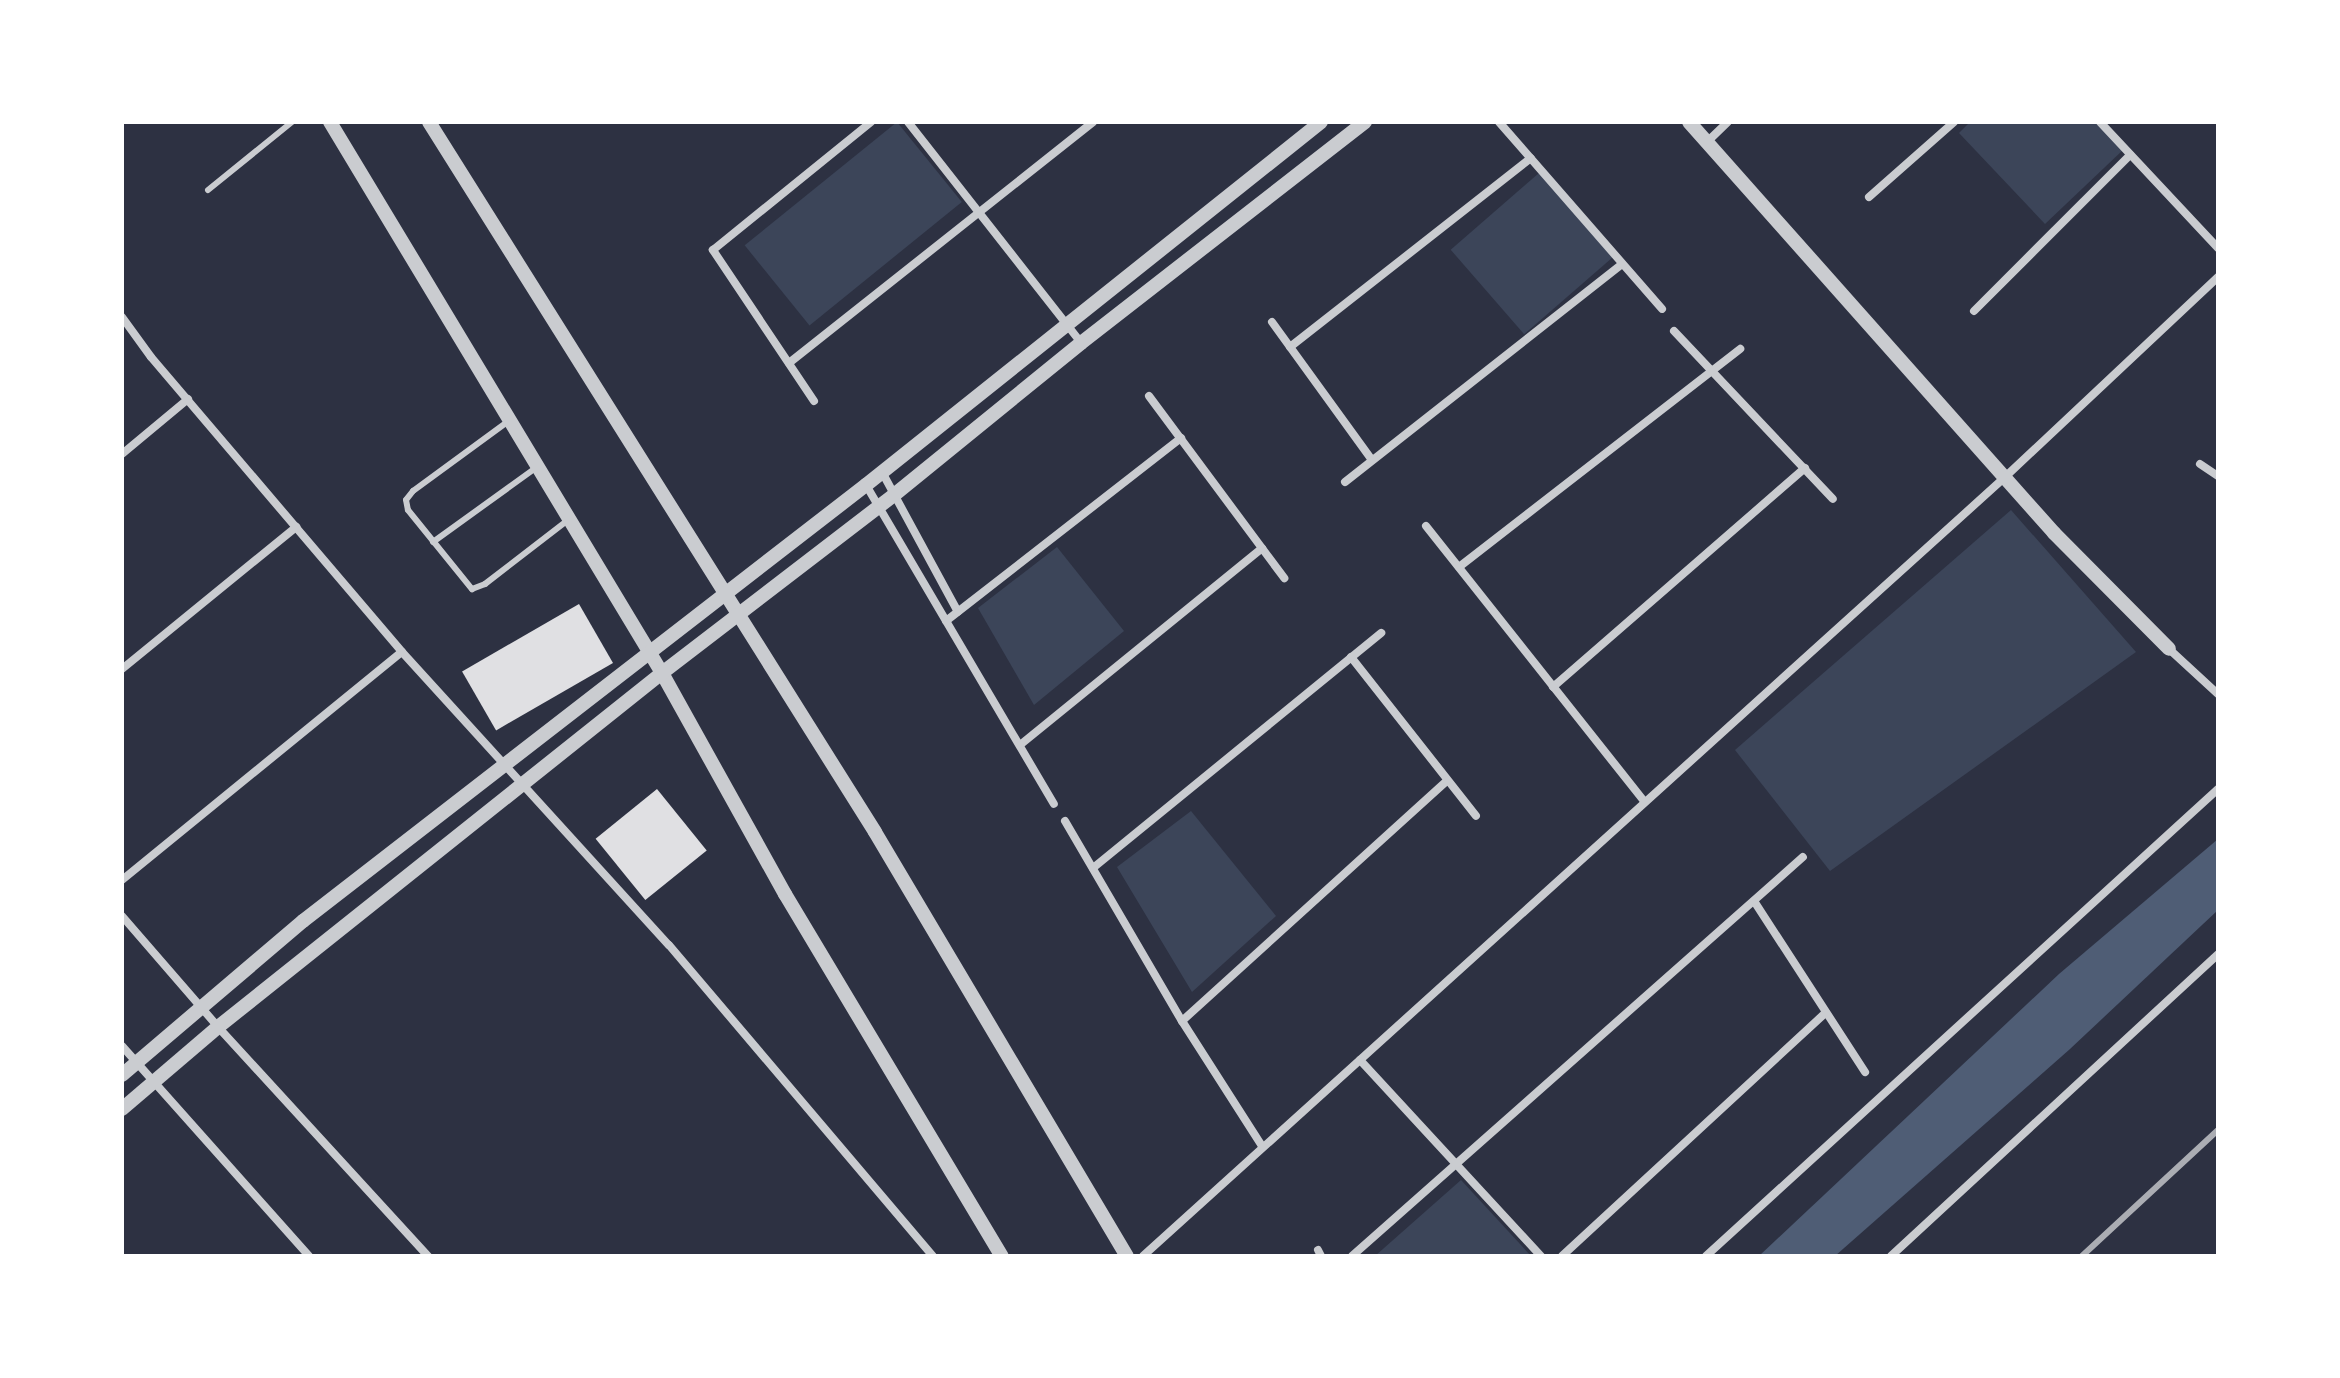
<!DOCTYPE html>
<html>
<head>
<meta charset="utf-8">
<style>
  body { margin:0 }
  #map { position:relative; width:2340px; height:1378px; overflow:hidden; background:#2d3142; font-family:"Work Sans",sans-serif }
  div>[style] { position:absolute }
  .green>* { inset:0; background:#3c4559; transform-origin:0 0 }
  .water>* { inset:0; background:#4f5d75 }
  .building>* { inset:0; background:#e0e0e3; transform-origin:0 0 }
  .service>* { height:6px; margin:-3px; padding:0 3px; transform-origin:3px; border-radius:3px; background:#caccd0 }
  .minor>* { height:8px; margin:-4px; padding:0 4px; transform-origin:4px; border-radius:4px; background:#caccd0 }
  .tertiary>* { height:14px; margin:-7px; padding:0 7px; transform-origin:7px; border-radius:7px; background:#caccd0 }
  .rail>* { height:6px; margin:-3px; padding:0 3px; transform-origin:3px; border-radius:3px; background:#abadb3 }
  span { translate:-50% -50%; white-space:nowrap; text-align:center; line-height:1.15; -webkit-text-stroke:7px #fff; paint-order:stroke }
  .frame { position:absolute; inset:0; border:124px solid #fff; pointer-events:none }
</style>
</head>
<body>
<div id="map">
  <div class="green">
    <i style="left:897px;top:122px;width:103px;height:196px;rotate:51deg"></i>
    <i style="clip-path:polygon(1970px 122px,2098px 122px,2124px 149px,2045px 224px,1959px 133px)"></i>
    <i style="left:1539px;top:173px;width:112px;height:117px;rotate:49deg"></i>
    <i style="clip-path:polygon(2011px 510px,2136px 652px,1830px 871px,1735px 750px)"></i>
    <i style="clip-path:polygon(1057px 547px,1124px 631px,1034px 705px,978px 608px)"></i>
    <i style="clip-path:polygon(1191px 811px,1276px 916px,1192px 992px,1117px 867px)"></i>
    <i style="clip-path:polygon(1461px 1180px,1531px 1256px,1375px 1256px)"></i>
  </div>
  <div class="water">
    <i style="clip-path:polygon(2218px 839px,2218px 910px,2070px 1049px,1835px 1256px,1759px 1256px,2059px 974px)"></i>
  </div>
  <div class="building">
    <i style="left:579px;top:604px;width:68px;height:135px;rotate:60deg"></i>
    <i style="left:657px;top:789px;width:79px;height:79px;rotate:51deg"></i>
  </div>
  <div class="service">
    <i style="left:208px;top:190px;width:108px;rotate:-39deg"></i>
    <i style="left:510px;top:420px;width:120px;rotate:143.8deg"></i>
    <i style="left:413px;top:491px;width:11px;rotate:128deg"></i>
    <i style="left:406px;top:500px;width:10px;rotate:79deg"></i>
    <i style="left:408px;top:510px;width:102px;rotate:51deg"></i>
    <i style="left:472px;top:589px;width:14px;rotate:-21deg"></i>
    <i style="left:485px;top:584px;width:105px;rotate:-37.6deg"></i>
    <i style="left:433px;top:542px;width:128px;rotate:-35.8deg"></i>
  </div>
  <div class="minor">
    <i style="left:908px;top:122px;width:281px;rotate:51.9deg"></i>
    <i style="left:1499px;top:122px;width:248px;rotate:48.9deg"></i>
    <i style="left:2100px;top:122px;width:173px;rotate:46.9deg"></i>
    <i style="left:1707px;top:142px;width:29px;rotate:-44deg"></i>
    <i style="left:1869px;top:197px;width:113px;rotate:-41.4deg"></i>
    <i style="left:1974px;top:311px;width:221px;rotate:-45deg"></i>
    <i style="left:122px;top:317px;width:49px;rotate:54.1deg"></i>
    <i style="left:151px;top:357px;width:387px;rotate:49.6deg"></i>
    <i style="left:402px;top:652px;width:396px;rotate:47.7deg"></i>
    <i style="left:669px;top:945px;width:408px;rotate:49.7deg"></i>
    <i style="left:1272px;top:322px;width:170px;rotate:54.1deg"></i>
    <i style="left:1674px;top:331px;width:231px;rotate:46.6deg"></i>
    <i style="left:1290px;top:347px;width:306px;rotate:-38.1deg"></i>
    <i style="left:789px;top:363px;width:388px;rotate:-38.4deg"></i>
    <i style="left:1149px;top:396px;width:227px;rotate:53.4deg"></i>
    <i style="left:814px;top:401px;width:182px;rotate:-123.8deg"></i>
    <i style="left:713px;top:250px;width:203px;rotate:-39deg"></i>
    <i style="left:122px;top:454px;width:86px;rotate:-39.8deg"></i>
    <i style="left:2200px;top:464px;width:22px;rotate:34deg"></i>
    <i style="left:882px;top:472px;width:159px;rotate:61.5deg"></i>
    <i style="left:1345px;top:482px;width:352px;rotate:-38.2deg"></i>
    <i style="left:866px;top:485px;width:370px;rotate:59.5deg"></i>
    <i style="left:1426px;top:526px;width:352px;rotate:51.6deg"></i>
    <i style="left:1459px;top:567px;width:356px;rotate:-37.8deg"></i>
    <i style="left:946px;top:621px;width:298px;rotate:-37.9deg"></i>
    <i style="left:2169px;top:649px;width:67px;rotate:42.6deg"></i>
    <i style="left:1351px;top:657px;width:202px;rotate:51.8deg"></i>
    <i style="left:122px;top:669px;width:225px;rotate:-39.2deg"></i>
    <i style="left:1553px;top:687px;width:334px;rotate:-41deg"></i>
    <i style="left:1020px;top:745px;width:312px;rotate:-39.1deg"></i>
    <i style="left:1065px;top:821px;width:232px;rotate:59.7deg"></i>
    <i style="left:1182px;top:1021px;width:148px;rotate:57.4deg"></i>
    <i style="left:1093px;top:868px;width:372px;rotate:-39.2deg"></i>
    <i style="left:122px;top:880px;width:361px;rotate:-39.2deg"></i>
    <i style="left:1754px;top:901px;width:204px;rotate:57deg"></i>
    <i style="left:122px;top:916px;width:147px;rotate:49.1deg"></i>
    <i style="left:218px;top:1027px;width:311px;rotate:47.5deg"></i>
    <i style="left:1182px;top:1021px;width:358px;rotate:-42.2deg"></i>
    <i style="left:122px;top:1046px;width:281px;rotate:48.3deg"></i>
    <i style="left:1360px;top:1060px;width:267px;rotate:47.3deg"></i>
    <i style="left:1318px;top:1250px;width:7px;rotate:63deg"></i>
    <i style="left:1143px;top:1256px;width:1160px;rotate:-42.1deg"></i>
    <i style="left:2004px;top:478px;width:294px;rotate:-43.2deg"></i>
    <i style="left:1352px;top:1256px;width:602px;rotate:-41.5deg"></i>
    <i style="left:1562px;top:1256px;width:359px;rotate:-42.7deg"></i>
    <i style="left:1706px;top:1256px;width:693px;rotate:-42.37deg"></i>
    <i style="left:1891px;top:1256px;width:445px;rotate:-42.7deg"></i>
  </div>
  <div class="tertiary">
    <i style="left:330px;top:122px;width:643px;rotate:58.93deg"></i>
    <i style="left:662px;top:673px;width:253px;rotate:60.9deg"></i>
    <i style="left:785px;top:894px;width:422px;rotate:59.1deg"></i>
    <i style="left:429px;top:122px;width:838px;rotate:57.86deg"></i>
    <i style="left:875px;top:832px;width:493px;rotate:59.3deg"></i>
    <i style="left:1689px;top:122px;width:550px;rotate:48.39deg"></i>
    <i style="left:2054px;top:533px;width:163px;rotate:45.2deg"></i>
    <i style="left:122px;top:1075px;width:238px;rotate:-40.4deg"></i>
    <i style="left:303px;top:921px;width:712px;rotate:-37.76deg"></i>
    <i style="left:866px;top:485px;width:582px;rotate:-38.58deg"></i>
    <i style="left:122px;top:1109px;width:126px;rotate:-40.5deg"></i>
    <i style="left:218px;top:1027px;width:568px;rotate:-38.57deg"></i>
    <i style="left:662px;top:673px;width:292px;rotate:-37.5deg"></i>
    <i style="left:894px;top:495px;width:241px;rotate:-39.1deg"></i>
    <i style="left:1081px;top:343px;width:360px;rotate:-37.9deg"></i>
  </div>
  <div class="rail">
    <i style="left:2082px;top:1256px;width:185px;rotate:-42.8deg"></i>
  </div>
  <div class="frame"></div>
</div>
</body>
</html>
